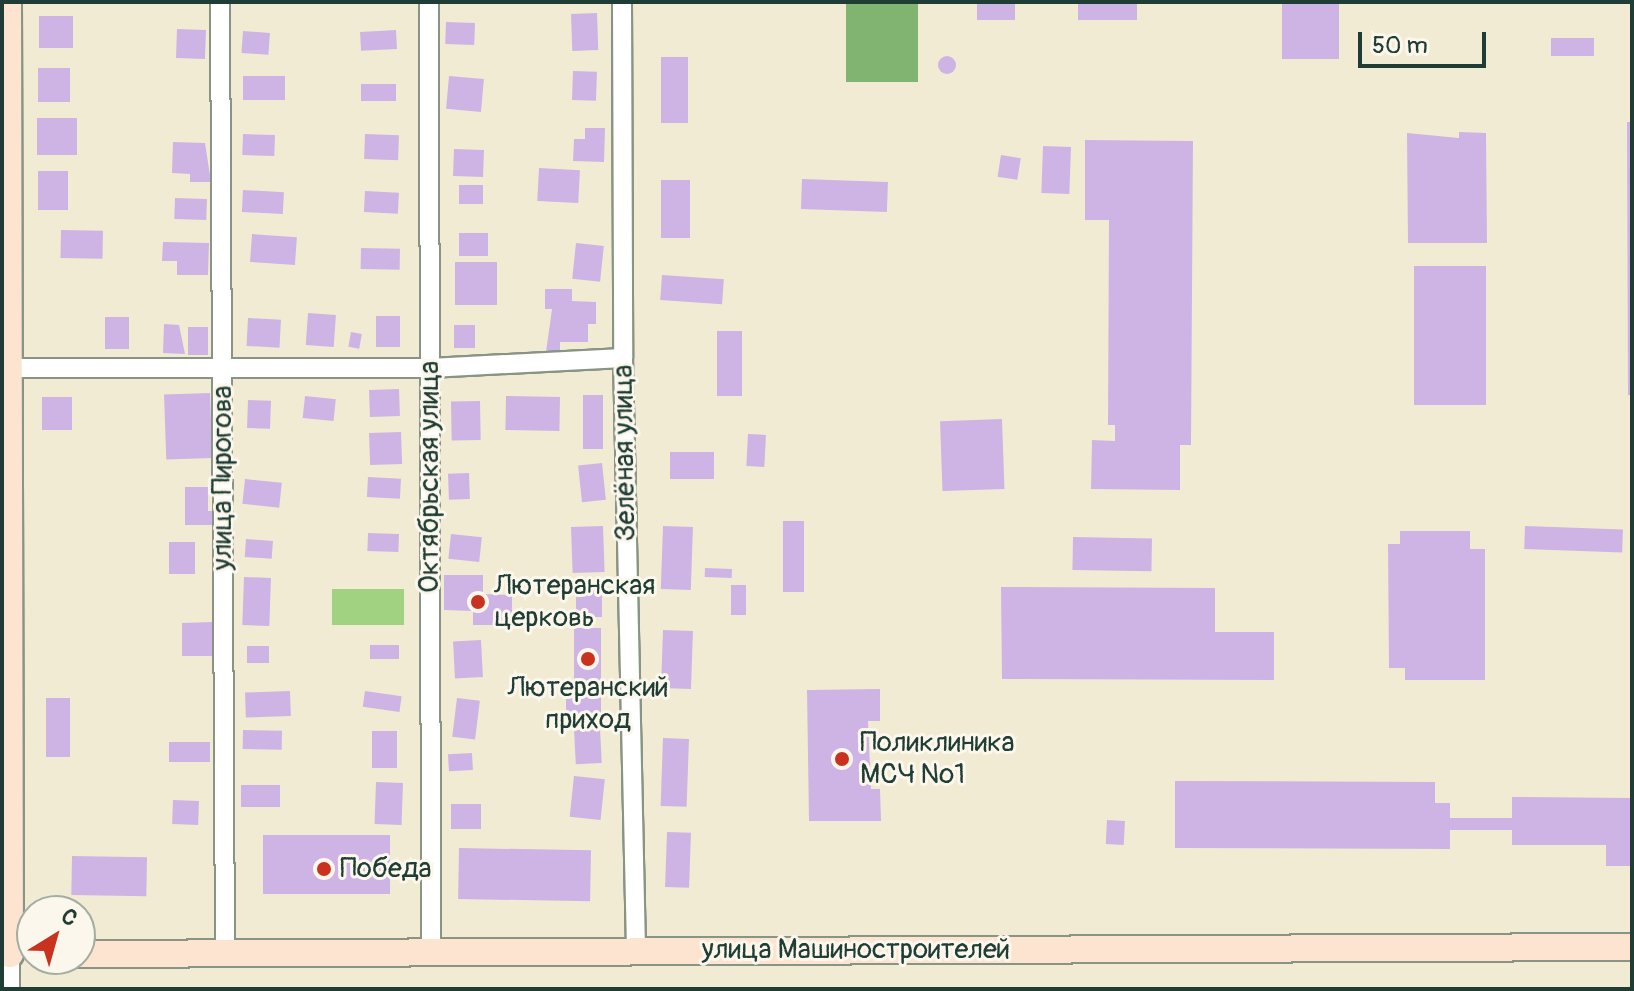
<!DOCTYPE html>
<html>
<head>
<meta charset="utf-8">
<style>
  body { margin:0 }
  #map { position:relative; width:1634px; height:991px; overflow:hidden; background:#f2ebd3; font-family:Pangolin,sans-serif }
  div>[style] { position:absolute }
  .green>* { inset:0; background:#a1d282; transform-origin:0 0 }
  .forest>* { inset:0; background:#80b470; transform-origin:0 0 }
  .building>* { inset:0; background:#cdb4e4; transform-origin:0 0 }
  .round { border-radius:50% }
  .roads { filter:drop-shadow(2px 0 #889484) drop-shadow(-2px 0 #889484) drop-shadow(0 2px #889484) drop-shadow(0 -2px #889484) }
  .street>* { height:18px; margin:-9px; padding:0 9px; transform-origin:9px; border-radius:9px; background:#fff }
  .secondary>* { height:26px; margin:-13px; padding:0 13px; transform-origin:13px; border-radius:13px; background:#fde4d1 }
  .dots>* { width:22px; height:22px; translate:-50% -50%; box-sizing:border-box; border:4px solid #fbf7ec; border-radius:50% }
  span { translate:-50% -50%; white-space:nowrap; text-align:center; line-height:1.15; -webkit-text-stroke:6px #fbf7ec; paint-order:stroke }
  .street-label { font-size:28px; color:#1f3d34 }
  .poi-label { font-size:28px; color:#1f3d34 }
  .left { translate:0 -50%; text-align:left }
  .frame { position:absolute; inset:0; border:4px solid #1f3d34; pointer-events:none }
  .north { position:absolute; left:16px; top:895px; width:80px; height:80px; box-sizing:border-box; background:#fbf7ec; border:2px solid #a3ada2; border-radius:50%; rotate:37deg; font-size:22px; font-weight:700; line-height:32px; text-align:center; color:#1f3d34 }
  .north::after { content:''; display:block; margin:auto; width:28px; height:36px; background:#c8321e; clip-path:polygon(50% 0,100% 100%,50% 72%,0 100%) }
  .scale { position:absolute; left:1358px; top:32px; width:128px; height:36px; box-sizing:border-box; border:4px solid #1f3d34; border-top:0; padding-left:10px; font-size:24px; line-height:28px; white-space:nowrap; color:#1f3d34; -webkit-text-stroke:6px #fbf7ec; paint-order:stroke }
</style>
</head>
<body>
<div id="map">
  <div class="green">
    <i style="left:332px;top:589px;width:72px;height:36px"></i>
  </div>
  <div class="forest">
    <i style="left:846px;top:2px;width:72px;height:80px"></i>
  </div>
  <div class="building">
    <i style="left:977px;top:2px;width:38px;height:18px"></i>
    <i style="left:1078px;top:2px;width:59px;height:18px"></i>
    <i style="left:1282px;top:2px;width:57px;height:57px"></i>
    <i style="left:597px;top:13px;width:37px;height:26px;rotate:88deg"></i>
    <i style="left:39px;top:16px;width:34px;height:32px"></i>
    <i style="left:446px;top:22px;width:29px;height:22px;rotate:2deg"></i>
    <i style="left:177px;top:29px;width:29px;height:29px;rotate:2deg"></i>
    <i style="left:396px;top:30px;width:19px;height:36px;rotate:87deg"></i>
    <i style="left:243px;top:31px;width:27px;height:22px;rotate:4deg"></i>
    <i style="left:1551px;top:38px;width:43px;height:18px"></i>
    <i class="round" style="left:938px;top:56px;width:18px;height:18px"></i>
    <i style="left:661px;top:57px;width:27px;height:66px"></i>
    <i style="left:38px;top:68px;width:32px;height:34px"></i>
    <i style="left:573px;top:71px;width:24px;height:29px;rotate:2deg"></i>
    <i style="left:243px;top:76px;width:42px;height:24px"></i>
    <i style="left:449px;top:76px;width:35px;height:33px;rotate:5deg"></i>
    <i style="left:396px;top:84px;width:17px;height:35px;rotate:90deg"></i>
    <i style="left:37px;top:118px;width:40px;height:37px"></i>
    <i style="clip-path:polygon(1627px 122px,1632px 122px,1632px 395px,1628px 395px)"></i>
    <i style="clip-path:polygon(585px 128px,605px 128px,604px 162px,573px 161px,574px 139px,585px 139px)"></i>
    <i style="clip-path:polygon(1459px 132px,1486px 133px,1487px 243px,1408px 243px,1407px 133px,1459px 138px)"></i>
    <i style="left:243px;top:134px;width:32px;height:21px;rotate:2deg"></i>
    <i style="left:365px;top:134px;width:34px;height:25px;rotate:2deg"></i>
    <i style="clip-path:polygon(1085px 140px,1193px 141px,1191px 445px,1180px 445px,1180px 490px,1091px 489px,1092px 440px,1115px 441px,1115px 425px,1108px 425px,1109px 220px,1085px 220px)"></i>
    <i style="clip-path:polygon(173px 142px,205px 143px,211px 182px,190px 182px,190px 174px,172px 173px)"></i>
    <i style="left:1043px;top:146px;width:28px;height:47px;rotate:2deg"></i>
    <i style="left:454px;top:149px;width:30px;height:27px;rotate:2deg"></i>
    <i style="left:1001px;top:155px;width:20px;height:22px;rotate:9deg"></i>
    <i style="left:539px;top:168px;width:41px;height:33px;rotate:3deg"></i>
    <i style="left:38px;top:171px;width:30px;height:39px"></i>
    <i style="left:802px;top:179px;width:86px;height:30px;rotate:2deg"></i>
    <i style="left:661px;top:180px;width:29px;height:58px"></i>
    <i style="left:459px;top:185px;width:24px;height:19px"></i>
    <i style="left:243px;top:190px;width:41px;height:22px;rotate:3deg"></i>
    <i style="left:365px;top:191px;width:34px;height:21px;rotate:3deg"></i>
    <i style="left:175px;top:198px;width:32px;height:21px;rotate:2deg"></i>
    <i style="left:61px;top:230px;width:42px;height:28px;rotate:1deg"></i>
    <i style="left:459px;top:233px;width:29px;height:23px"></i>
    <i style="left:252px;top:234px;width:45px;height:28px;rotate:4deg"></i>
    <i style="clip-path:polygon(163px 242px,209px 243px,208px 275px,177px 275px,177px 261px,162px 261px)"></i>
    <i style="left:576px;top:243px;width:28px;height:36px;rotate:6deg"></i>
    <i style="left:361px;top:248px;width:39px;height:21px;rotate:1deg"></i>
    <i style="left:455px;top:262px;width:42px;height:43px"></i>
    <i style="left:1414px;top:266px;width:72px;height:139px"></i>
    <i style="left:662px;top:275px;width:62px;height:25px;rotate:4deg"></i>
    <i style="clip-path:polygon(545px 289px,572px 289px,572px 301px,596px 302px,596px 324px,588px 324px,588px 342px,560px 342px,560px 352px,546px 352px,552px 309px,545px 309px)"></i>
    <i style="left:308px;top:313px;width:28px;height:32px;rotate:4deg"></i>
    <i style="left:376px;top:316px;width:24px;height:31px"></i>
    <i style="left:129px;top:317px;width:32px;height:24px;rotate:90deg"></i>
    <i style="left:248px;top:318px;width:33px;height:28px;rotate:3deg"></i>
    <i style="clip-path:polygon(164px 324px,179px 325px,185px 354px,163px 353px)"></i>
    <i style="left:454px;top:325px;width:21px;height:23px"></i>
    <i style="left:188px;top:327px;width:20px;height:28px"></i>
    <i style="left:717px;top:331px;width:25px;height:65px"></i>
    <i style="left:351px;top:332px;width:11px;height:15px;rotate:10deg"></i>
    <i style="left:399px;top:389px;width:27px;height:30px;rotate:88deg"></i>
    <i style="left:210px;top:393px;width:65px;height:46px;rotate:88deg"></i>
    <i style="left:583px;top:395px;width:20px;height:54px"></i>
    <i style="left:305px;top:396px;width:31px;height:22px;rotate:6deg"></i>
    <i style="left:506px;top:396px;width:54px;height:34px;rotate:1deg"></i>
    <i style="left:42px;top:397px;width:30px;height:33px"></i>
    <i style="left:248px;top:400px;width:23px;height:28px;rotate:2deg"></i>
    <i style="left:480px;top:401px;width:39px;height:29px;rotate:89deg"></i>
    <i style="left:1002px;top:419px;width:70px;height:62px;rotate:88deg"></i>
    <i style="left:401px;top:432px;width:32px;height:32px;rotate:88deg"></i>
    <i style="left:748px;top:434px;width:18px;height:32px;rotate:3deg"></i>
    <i style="left:670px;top:452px;width:44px;height:27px"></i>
    <i style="left:602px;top:463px;width:37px;height:24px;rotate:84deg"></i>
    <i style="left:469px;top:473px;width:26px;height:21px;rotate:88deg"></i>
    <i style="left:368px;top:477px;width:33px;height:20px;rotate:3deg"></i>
    <i style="left:245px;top:479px;width:37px;height:25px;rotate:6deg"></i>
    <i style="clip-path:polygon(185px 487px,208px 487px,208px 511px,215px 511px,215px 525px,185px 525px)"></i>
    <i style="left:783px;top:521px;width:21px;height:71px"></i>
    <i style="left:603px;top:526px;width:46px;height:32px;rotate:88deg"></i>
    <i style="left:663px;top:526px;width:30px;height:63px;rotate:2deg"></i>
    <i style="left:1525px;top:526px;width:98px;height:23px;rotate:2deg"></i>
    <i style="clip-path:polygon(1400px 531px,1470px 531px,1470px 549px,1485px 549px,1485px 680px,1405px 680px,1405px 668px,1389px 668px,1388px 544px,1400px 544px)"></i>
    <i style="left:368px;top:533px;width:31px;height:18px;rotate:2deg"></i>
    <i style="left:451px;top:534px;width:31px;height:25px;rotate:6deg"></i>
    <i style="left:1073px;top:537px;width:79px;height:33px;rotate:1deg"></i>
    <i style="left:246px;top:539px;width:27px;height:18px;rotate:4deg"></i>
    <i style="left:169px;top:542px;width:26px;height:32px"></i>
    <i style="left:705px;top:568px;width:27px;height:9px;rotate:2deg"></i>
    <i style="clip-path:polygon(444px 575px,483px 575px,483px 594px,512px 595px,512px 625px,473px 625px,473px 611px,444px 610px)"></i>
    <i style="left:244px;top:577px;width:27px;height:48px;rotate:2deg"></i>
    <i style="left:576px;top:582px;width:26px;height:35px"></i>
    <i style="left:731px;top:585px;width:15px;height:30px"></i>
    <i style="clip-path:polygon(1001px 587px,1215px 588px,1215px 632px,1274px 632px,1274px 680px,1002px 679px)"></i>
    <i style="clip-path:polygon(212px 622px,216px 656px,182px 656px,182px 623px)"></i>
    <i style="left:574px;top:628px;width:27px;height:62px"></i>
    <i style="left:663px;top:630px;width:30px;height:58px;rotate:2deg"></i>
    <i style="left:481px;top:640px;width:37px;height:28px;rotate:87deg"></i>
    <i style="left:370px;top:645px;width:29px;height:14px"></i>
    <i style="left:247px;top:646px;width:22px;height:17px"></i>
    <i style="clip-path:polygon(880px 689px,880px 721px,868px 721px,871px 789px,880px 789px,881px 821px,809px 821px,807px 690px)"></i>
    <i style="left:290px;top:691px;width:25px;height:45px;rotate:88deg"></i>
    <i style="left:365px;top:691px;width:37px;height:16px;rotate:8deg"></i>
    <i style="left:601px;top:694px;width:21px;height:35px;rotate:90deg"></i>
    <i style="left:46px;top:698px;width:24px;height:59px"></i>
    <i style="left:457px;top:698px;width:23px;height:39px;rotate:7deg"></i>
    <i style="left:600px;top:729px;width:34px;height:26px;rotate:87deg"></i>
    <i style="left:243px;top:730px;width:39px;height:19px;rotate:1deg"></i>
    <i style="left:372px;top:731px;width:25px;height:37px"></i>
    <i style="left:663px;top:738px;width:26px;height:68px;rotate:2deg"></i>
    <i style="left:169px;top:742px;width:41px;height:20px"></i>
    <i style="left:472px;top:753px;width:17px;height:24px;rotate:87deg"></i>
    <i style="left:574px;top:776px;width:31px;height:41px;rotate:6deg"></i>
    <i style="clip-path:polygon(1175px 781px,1435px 782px,1435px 803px,1450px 803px,1450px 818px,1512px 818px,1512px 797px,1632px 798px,1632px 866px,1606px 866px,1606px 845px,1512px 845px,1512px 830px,1450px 830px,1450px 849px,1175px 848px)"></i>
    <i style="left:376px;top:782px;width:27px;height:42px;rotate:2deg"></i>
    <i style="left:241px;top:785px;width:39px;height:22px"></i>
    <i style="left:173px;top:800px;width:26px;height:24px;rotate:2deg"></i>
    <i style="left:451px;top:804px;width:30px;height:25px"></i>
    <i style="left:1107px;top:820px;width:18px;height:24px;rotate:3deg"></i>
    <i style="left:667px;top:832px;width:24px;height:55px;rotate:2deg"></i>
    <i style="left:263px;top:835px;width:127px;height:59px"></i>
    <i style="left:459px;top:848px;width:132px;height:51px;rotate:1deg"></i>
    <i style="left:72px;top:856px;width:75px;height:39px;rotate:1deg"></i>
  </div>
  <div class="roads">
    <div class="street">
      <i style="left:220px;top:2px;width:951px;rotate:89.7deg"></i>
      <i style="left:429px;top:2px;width:950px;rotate:89.88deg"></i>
      <i style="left:622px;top:2px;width:356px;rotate:89.8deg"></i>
      <i style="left:623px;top:358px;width:593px;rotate:88.74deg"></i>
      <i style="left:2px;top:368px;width:428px"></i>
      <i style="left:430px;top:368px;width:193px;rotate:-3deg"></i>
      <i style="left:10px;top:954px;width:35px;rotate:90deg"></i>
    </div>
    <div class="secondary">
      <i style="left:8px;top:2px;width:952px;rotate:89.88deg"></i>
      <i style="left:80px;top:954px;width:1552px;rotate:-0.26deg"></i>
    </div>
  </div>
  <div class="dots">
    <i style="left:478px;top:602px;background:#c8321e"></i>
    <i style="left:588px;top:659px;background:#c8321e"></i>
    <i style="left:842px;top:759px;background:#c8321e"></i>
    <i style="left:324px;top:869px;background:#c8321e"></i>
  </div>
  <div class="street-label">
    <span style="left:625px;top:453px;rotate:-91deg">Зелёная улица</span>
    <span style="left:430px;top:477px;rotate:-90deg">Октябрьская улица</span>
    <span style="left:223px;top:478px;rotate:-90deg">улица Пирогова</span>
    <span style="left:856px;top:950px">улица Машиностроителей</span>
  </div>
  <div class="poi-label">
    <span class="left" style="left:494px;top:602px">Лютеранская<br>церковь</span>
    <span style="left:588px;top:704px">Лютеранский<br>приход</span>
    <span class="left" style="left:860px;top:759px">Поликлиника<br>МСЧ №1</span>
    <span class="left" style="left:340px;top:869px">Победа</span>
  </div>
  <div class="frame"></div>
  <div class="north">С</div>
  <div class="scale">50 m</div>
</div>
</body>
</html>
